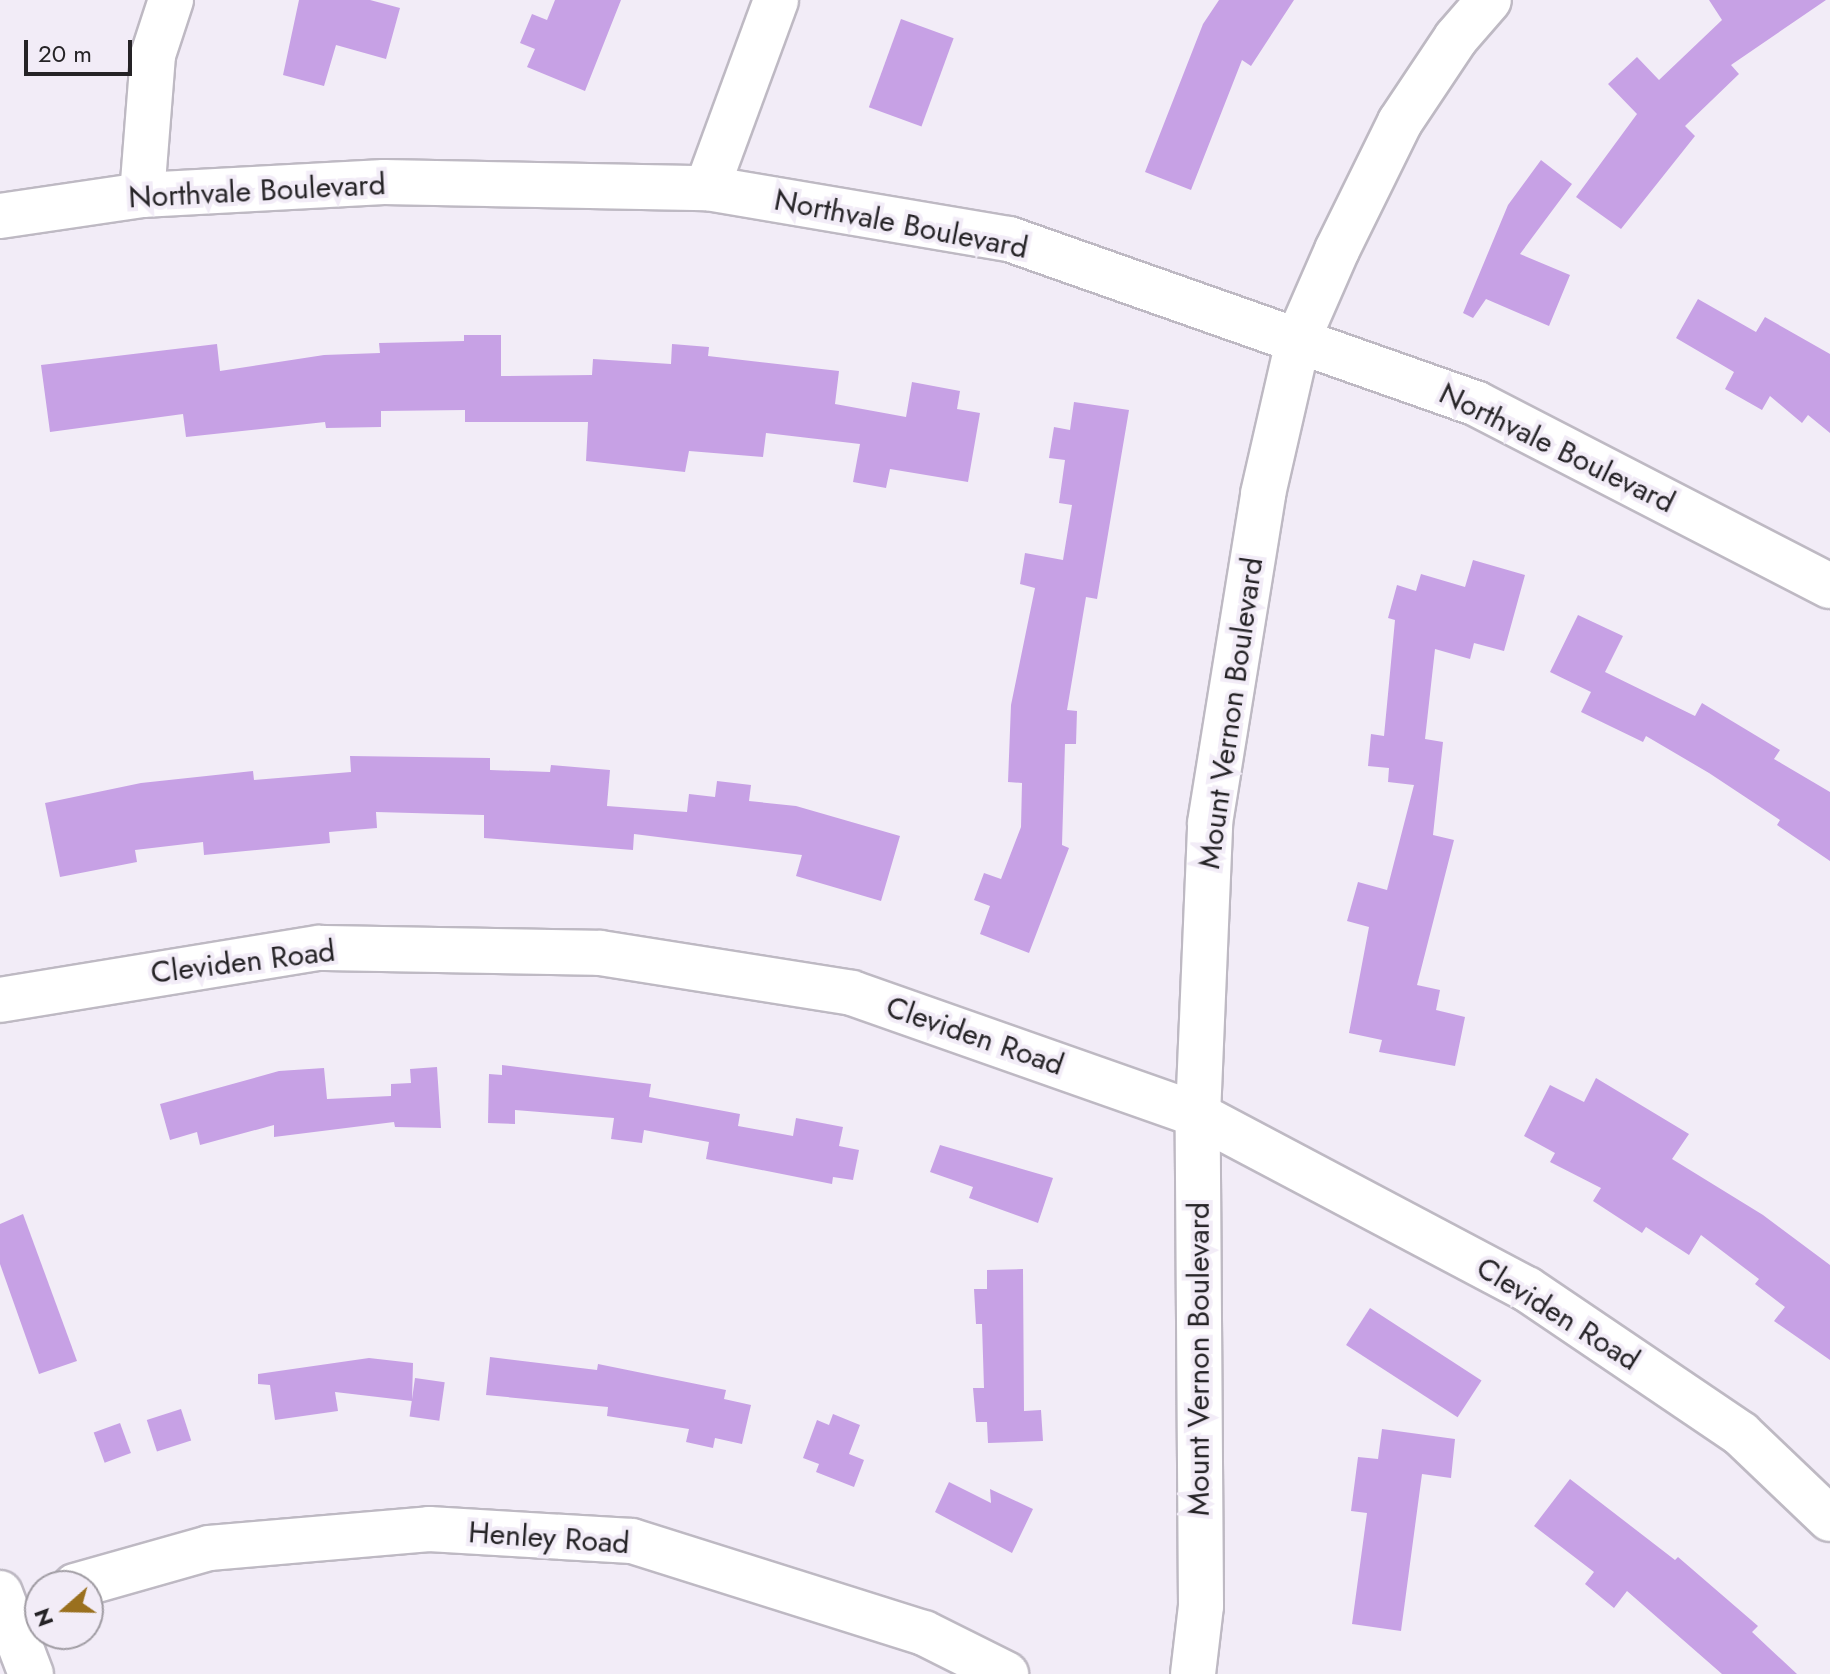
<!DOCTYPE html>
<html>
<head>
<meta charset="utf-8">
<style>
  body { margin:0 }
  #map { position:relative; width:1830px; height:1674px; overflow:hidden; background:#f2ecf7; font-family:Jost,sans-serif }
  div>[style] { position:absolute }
  .building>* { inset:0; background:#c7a1e5; transform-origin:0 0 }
  .roads { filter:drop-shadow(2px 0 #beb9c3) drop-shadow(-2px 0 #beb9c3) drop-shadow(0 2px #beb9c3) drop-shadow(0 -2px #beb9c3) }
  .minor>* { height:44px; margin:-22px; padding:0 22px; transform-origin:22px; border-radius:22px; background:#fff }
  span { translate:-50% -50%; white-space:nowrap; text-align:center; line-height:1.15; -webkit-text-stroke:8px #f2ecf7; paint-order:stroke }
  .street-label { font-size:30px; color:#252326 }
  .north { position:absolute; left:24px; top:1570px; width:80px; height:80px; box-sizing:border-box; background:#f2ecf7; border:2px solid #a09ca3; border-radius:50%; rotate:250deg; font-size:22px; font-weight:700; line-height:32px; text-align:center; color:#252326 }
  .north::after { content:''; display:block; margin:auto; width:28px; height:36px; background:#9a701e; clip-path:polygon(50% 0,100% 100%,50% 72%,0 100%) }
  .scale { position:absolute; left:24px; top:40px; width:108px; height:36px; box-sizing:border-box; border:4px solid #252326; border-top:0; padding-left:10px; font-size:24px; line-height:28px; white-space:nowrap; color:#252326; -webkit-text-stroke:6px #f2ecf7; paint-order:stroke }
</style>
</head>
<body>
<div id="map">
  <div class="building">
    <i style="clip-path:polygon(299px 0,370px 0,400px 8px,386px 59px,336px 45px,324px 86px,283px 75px)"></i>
    <i style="clip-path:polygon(555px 0,621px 0,585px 91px,527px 67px,535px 49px,520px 43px,532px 14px,547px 20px)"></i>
    <i style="clip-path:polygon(1219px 0,1294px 0,1251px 66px,1242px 60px,1191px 190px,1145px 172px,1203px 24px)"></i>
    <i style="clip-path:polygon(1709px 0,1826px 0,1731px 65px,1739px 74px,1685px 126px,1695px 136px,1621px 229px,1576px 197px,1637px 114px,1608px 84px,1637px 57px,1659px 80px,1722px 20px)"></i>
    <i style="left:901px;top:19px;width:56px;height:94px;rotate:20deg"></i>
    <i style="clip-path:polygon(1541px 160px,1572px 184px,1520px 254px,1570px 275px,1549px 326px,1486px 299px,1473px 318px,1463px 313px,1508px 205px)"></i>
    <i style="clip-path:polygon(1698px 299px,1756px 332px,1765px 317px,1830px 354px,1830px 433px,1808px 415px,1802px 423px,1770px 396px,1762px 410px,1725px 389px,1734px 372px,1676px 338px)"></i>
    <i style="clip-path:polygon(464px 335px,501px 335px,501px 376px,592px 375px,593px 359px,671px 364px,672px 344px,709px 347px,708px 356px,839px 371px,835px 404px,906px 417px,912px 382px,960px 391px,957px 409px,980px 413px,968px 482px,890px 469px,886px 488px,853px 482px,860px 444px,766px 433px,763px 457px,689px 451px,685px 472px,586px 461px,588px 422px,465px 422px,465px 410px,381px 411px,381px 427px,326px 428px,325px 422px,186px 437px,183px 414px,50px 432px,41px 365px,217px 344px,220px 371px,324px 355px,380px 353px,379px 343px,464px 341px)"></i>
    <i style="clip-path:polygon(1074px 402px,1129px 410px,1097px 599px,1086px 597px,1067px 710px,1077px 711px,1076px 744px,1065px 744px,1062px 845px,1069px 848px,1029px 953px,980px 934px,990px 906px,974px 900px,984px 873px,1001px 879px,1021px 827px,1022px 783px,1008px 782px,1011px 705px,1035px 588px,1020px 584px,1025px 553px,1063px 560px,1072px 505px,1059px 503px,1065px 460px,1049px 458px,1054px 427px,1070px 430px)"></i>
    <i style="clip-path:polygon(1473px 560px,1525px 575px,1504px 651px,1474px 643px,1470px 659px,1435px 649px,1425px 739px,1443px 742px,1433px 835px,1454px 840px,1417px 985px,1440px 990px,1436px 1010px,1465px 1017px,1455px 1066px,1379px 1052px,1382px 1040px,1349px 1033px,1369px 927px,1347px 921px,1358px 882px,1387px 890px,1414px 785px,1388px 782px,1389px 768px,1368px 766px,1371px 734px,1384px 736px,1395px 620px,1388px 618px,1397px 585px,1416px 591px,1421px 574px,1465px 587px)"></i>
    <i style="clip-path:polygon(1578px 615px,1623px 636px,1605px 672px,1695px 716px,1702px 703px,1780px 750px,1774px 759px,1830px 792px,1830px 861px,1777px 825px,1780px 820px,1709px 773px,1646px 736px,1643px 742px,1581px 712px,1591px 692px,1550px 672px)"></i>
    <i style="clip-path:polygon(350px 756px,490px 758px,490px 770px,550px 772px,551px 765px,610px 770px,607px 806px,687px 812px,689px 794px,715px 797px,717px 781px,751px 785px,749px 801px,796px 806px,900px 836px,881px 901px,796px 876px,802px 855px,634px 834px,633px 850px,484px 838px,484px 815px,376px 812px,377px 828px,329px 832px,330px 843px,204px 855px,203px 842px,135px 850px,137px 862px,60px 877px,45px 803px,141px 783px,253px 771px,254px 780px,351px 772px)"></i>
    <i style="clip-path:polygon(502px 1065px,651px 1084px,649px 1097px,740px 1114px,738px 1126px,793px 1136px,796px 1118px,843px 1127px,839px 1146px,859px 1150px,853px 1180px,833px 1177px,832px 1184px,706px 1159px,709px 1142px,644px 1130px,642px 1143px,611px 1139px,614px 1118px,515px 1110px,515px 1124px,488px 1123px,489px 1074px,502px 1075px)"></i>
    <i style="clip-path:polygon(437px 1067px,441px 1128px,395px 1127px,394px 1122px,274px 1137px,274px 1125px,200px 1145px,197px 1132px,170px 1140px,160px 1104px,279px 1071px,324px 1068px,327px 1099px,391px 1096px,391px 1084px,411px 1083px,410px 1069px)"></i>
    <i style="clip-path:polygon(1596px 1078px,1689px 1134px,1672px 1159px,1763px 1215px,1830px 1265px,1830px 1360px,1774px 1321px,1785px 1307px,1755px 1284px,1759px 1279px,1701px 1235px,1689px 1255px,1646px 1227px,1642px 1233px,1593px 1201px,1601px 1188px,1550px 1162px,1555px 1153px,1524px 1136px,1550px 1085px,1584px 1102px)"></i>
    <i style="clip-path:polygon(940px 1145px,1053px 1178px,1038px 1223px,969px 1198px,973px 1187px,930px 1172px)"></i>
    <i style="clip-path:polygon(23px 1214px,77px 1361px,39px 1374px,0 1264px,0 1224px)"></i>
    <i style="clip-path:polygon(1023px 1269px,1024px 1411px,1041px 1410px,1043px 1441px,988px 1443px,987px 1422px,976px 1422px,973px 1388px,984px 1388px,982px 1324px,976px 1324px,974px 1289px,987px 1289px,987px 1270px)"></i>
    <i style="left:1370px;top:1308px;width:133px;height:44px;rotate:33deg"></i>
    <i style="clip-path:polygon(490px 1357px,597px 1370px,598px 1364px,726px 1390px,724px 1399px,751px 1405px,742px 1444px,715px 1438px,713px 1448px,686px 1442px,689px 1429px,607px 1416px,608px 1407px,486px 1395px)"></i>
    <i style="clip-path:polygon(369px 1358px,413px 1363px,412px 1401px,335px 1392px,338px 1411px,275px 1420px,270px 1385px,258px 1384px,258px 1374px)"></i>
    <i style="left:415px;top:1378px;width:30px;height:39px;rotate:8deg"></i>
    <i style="left:181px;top:1409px;width:33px;height:36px;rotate:72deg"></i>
    <i style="clip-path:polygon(833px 1414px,860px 1425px,849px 1454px,864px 1460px,854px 1487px,816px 1472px,819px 1464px,803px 1458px,817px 1420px,829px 1425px)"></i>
    <i style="left:120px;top:1423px;width:32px;height:28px;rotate:70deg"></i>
    <i style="clip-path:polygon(1382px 1429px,1455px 1439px,1451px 1478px,1422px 1474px,1401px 1631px,1352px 1624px,1367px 1513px,1351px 1511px,1358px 1457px,1378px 1459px)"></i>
    <i style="clip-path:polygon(1570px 1479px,1675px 1560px,1678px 1557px,1758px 1626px,1752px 1632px,1797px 1674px,1722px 1674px,1627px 1591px,1614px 1608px,1585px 1584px,1594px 1572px,1534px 1526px)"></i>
    <i style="clip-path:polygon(949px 1482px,991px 1503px,990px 1489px,1033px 1509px,1012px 1553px,935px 1512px)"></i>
  </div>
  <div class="roads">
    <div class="minor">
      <i style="left:707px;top:188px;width:200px;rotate:-69.8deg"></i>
      <i style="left:142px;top:195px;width:140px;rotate:-85.5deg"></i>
      <i style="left:153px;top:55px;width:58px;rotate:-71.9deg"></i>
      <i style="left:0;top:216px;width:144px;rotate:-8.4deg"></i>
      <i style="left:142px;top:195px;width:242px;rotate:-3.1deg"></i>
      <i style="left:384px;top:182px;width:323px;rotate:1.1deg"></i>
      <i style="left:707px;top:188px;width:306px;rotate:9.6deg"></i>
      <i style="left:1009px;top:239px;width:496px;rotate:19.4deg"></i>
      <i style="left:1477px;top:404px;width:397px;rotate:27.3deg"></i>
      <i style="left:0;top:1000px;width:323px;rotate:-9.3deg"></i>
      <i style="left:319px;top:948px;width:281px;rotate:1deg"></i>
      <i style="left:600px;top:953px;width:255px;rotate:9deg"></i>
      <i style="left:852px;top:993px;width:367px;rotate:19.4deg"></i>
      <i style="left:1198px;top:1115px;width:372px;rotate:27.9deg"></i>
      <i style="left:1527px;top:1289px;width:258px;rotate:34.1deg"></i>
      <i style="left:1741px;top:1434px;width:123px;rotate:43.7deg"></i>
      <i style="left:75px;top:1586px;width:139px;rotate:-15.8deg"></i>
      <i style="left:209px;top:1548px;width:221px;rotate:-4.9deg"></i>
      <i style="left:429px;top:1529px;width:203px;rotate:3.4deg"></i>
      <i style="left:632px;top:1541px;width:306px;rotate:17.5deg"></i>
      <i style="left:924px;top:1633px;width:92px;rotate:26.6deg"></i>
      <i style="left:0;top:1593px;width:87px;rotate:69.1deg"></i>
      <i style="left:1193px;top:1674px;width:68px;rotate:-83.3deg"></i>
      <i style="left:1201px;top:1606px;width:491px;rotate:-90.4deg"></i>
      <i style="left:1198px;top:1115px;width:292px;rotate:-87.6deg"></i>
      <i style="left:1210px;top:823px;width:333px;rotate:-80.8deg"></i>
      <i style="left:1263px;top:494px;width:161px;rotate:-77.1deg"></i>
      <i style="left:1299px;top:337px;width:95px;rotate:-66.4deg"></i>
      <i style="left:1337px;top:250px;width:143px;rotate:-63.8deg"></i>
      <i style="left:1400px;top:122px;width:101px;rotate:-56.3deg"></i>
      <i style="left:1456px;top:38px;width:50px;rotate:-49deg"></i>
    </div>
  </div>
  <div class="street-label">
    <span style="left:257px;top:191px;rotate:-3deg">Northvale Boulevard</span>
    <span style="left:901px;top:224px;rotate:11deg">Northvale Boulevard</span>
    <span style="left:1557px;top:448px;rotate:26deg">Northvale Boulevard</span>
    <span style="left:1231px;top:713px;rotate:-82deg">Mount Vernon Boulevard</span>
    <span style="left:243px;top:962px;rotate:-7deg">Cleviden Road</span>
    <span style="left:975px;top:1036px;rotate:19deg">Cleviden Road</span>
    <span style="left:1558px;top:1314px;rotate:32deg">Cleviden Road</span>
    <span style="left:1199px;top:1359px;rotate:-90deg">Mount Vernon Boulevard</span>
    <span style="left:549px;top:1538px;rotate:4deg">Henley Road</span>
  </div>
  <div class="north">N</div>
  <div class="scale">20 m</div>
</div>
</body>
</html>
